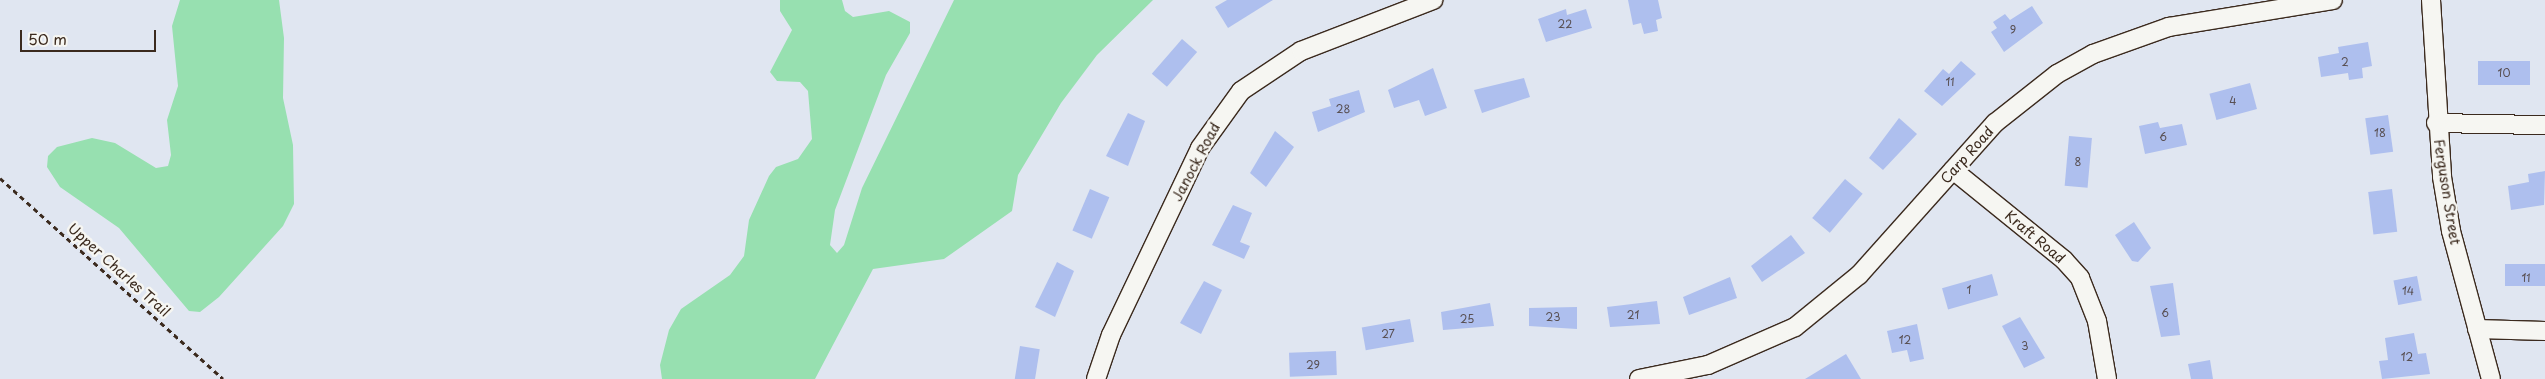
<!DOCTYPE html>
<html>
<head>
<meta charset="utf-8">
<style>
  body { margin:0 }
  #map { position:relative; width:2545px; height:379px; overflow:hidden; background:#e0e6f1; font-family:"Playpen Sans",sans-serif }
  div>[style] { position:absolute }
  .green>* { inset:0; background:#97e0b0 }
  .building>* { inset:0; background:#aebfee; transform-origin:0 0 }
  .path>* { height:3px; margin-top:-1.5px; transform-origin:0; background:repeating-linear-gradient(90deg,#3b2a1e 0 5px,transparent 0 9px) }
  .roads { filter:drop-shadow(1px 0 #3b2a1e) drop-shadow(-1px 0 #3b2a1e) drop-shadow(0 1px #3b2a1e) drop-shadow(0 -1px #3b2a1e) }
  .minor>* { height:18px; margin:-9px; padding:0 9px; transform-origin:9px; border-radius:9px; background:#f6f6f2 }
  span { translate:-50% -50%; white-space:nowrap; text-align:center; line-height:1.15; -webkit-text-stroke:5px #f6f6f2; paint-order:stroke }
  .number-label { font-size:11px; color:#584f52 }
  .number-label span { -webkit-text-stroke-width:0 }
  .street-label { font-size:14px; color:#3b2a1e }
  .scale { position:absolute; left:20px; top:30px; width:136px; height:22px; box-sizing:border-box; border:2px solid #3b2a1e; border-top:0; padding-left:6px; font-size:15px; line-height:18px; white-space:nowrap; color:#3b2a1e; -webkit-text-stroke:4px #f6f6f2; paint-order:stroke }
</style>
</head>
<body>
<div id="map">
  <div class="green">
    <i style="clip-path:polygon(180px 0,279px 0,284px 38px,283px 98px,293px 145px,294px 204px,283px 226px,219px 297px,200px 312px,189px 311px,119px 228px,60px 187px,47px 167px,48px 156px,57px 147px,92px 138px,115px 143px,156px 168px,168px 166px,171px 155px,167px 120px,178px 86px,172px 26px)"></i>
    <i style="clip-path:polygon(780px 0,842px 0,845px 11px,853px 17px,889px 11px,910px 22px,910px 33px,886px 75px,835px 210px,830px 245px,837px 253px,844px 245px,862px 188px,954px 0,1153px 0,1097px 55px,1061px 103px,1018px 175px,1012px 211px,944px 259px,873px 269px,815px 379px,662px 379px,660px 365px,669px 330px,681px 309px,730px 275px,744px 256px,749px 220px,769px 176px,776px 167px,798px 159px,812px 139px,808px 91px,800px 82px,777px 81px,770px 72px,792px 30px,780px 11px)"></i>
  </div>
  <div class="building">
    <i style="clip-path:polygon(1227px 0,1273px 0,1228px 28px,1215px 7px)"></i>
    <i style="clip-path:polygon(1628px 0,1658px 0,1662px 18px,1656px 20px,1658px 31px,1644px 34px,1641px 23px,1633px 25px)"></i>
    <i style="clip-path:polygon(2032px 6px,2043px 23px,2004px 52px,1991px 32px,1997px 28px,1993px 22px,2005px 14px,2010px 20px)"></i>
    <i style="clip-path:polygon(1566px 9px,1567px 15px,1586px 9px,1592px 28px,1546px 42px,1538px 19px)"></i>
    <i style="left:1182px;top:39px;width:20px;height:46px;rotate:41deg"></i>
    <i style="clip-path:polygon(2368px 42px,2372px 66px,2362px 68px,2363px 78px,2349px 80px,2348px 73px,2321px 77px,2318px 57px,2339px 53px,2338px 47px)"></i>
    <i style="clip-path:polygon(1961px 61px,1976px 74px,1942px 106px,1924px 91px,1943px 69px,1949px 74px)"></i>
    <i style="left:2530px;top:61px;width:24px;height:52px;rotate:90deg"></i>
    <i style="clip-path:polygon(1433px 68px,1447px 108px,1425px 116px,1419px 100px,1394px 108px,1388px 90px)"></i>
    <i style="clip-path:polygon(1524px 78px,1530px 97px,1482px 113px,1474px 90px)"></i>
    <i style="left:2250px;top:83px;width:27px;height:42px;rotate:75deg"></i>
    <i style="clip-path:polygon(1359px 90px,1365px 112px,1318px 132px,1312px 112px,1331px 106px,1329px 99px)"></i>
    <i style="clip-path:polygon(1128px 113px,1145px 121px,1128px 166px,1106px 156px)"></i>
    <i style="left:2388px;top:115px;width:37px;height:23px;rotate:82deg"></i>
    <i style="clip-path:polygon(1899px 118px,1917px 134px,1883px 170px,1869px 158px)"></i>
    <i style="clip-path:polygon(2158px 122px,2160px 128px,2182px 124px,2187px 145px,2145px 154px,2139px 126px)"></i>
    <i style="clip-path:polygon(1275px 131px,1294px 147px,1266px 187px,1250px 173px)"></i>
    <i style="left:2069px;top:136px;width:23px;height:50px;rotate:5deg"></i>
    <i style="clip-path:polygon(2545px 171px,2544px 205px,2511px 210px,2508px 186px,2529px 182px,2528px 174px)"></i>
    <i style="left:1845px;top:179px;width:23px;height:51px;rotate:40deg"></i>
    <i style="left:1090px;top:189px;width:21px;height:45px;rotate:23deg"></i>
    <i style="left:2392px;top:189px;width:43px;height:24px;rotate:83deg"></i>
    <i style="clip-path:polygon(1233px 205px,1252px 213px,1240px 242px,1250px 246px,1244px 259px,1212px 245px)"></i>
    <i style="clip-path:polygon(2134px 222px,2151px 248px,2138px 262px,2132px 261px,2115px 235px)"></i>
    <i style="clip-path:polygon(1791px 235px,1805px 253px,1762px 282px,1751px 266px)"></i>
    <i style="clip-path:polygon(1057px 262px,1074px 271px,1055px 317px,1035px 307px)"></i>
    <i style="left:2545px;top:264px;width:22px;height:40px;rotate:90deg"></i>
    <i style="left:1992px;top:274px;width:22px;height:52px;rotate:74deg"></i>
    <i style="left:2417px;top:276px;width:25px;height:24px;rotate:79deg"></i>
    <i style="clip-path:polygon(1730px 277px,1737px 298px,1689px 315px,1683px 297px)"></i>
    <i style="clip-path:polygon(1204px 281px,1222px 290px,1201px 334px,1180px 323px)"></i>
    <i style="clip-path:polygon(2173px 283px,2180px 335px,2161px 337px,2150px 286px)"></i>
    <i style="clip-path:polygon(1657px 301px,1660px 324px,1610px 327px,1607px 307px)"></i>
    <i style="clip-path:polygon(1490px 303px,1494px 326px,1443px 330px,1441px 312px)"></i>
    <i style="clip-path:polygon(1577px 307px,1577px 329px,1529px 326px,1529px 308px)"></i>
    <i style="clip-path:polygon(2020px 317px,2045px 358px,2024px 368px,2002px 326px)"></i>
    <i style="left:1410px;top:319px;width:23px;height:49px;rotate:80deg"></i>
    <i style="clip-path:polygon(1917px 324px,1924px 359px,1910px 362px,1907px 350px,1892px 353px,1887px 331px)"></i>
    <i style="clip-path:polygon(2414px 333px,2418px 354px,2426px 353px,2430px 374px,2382px 379px,2379px 361px,2388px 360px,2385px 338px)"></i>
    <i style="left:1020px;top:346px;width:20px;height:34px;rotate:9deg"></i>
    <i style="left:1336px;top:351px;width:24px;height:47px;rotate:88deg"></i>
    <i style="clip-path:polygon(1846px 354px,1861px 379px,1805px 379px)"></i>
    <i style="clip-path:polygon(2210px 360px,2213px 379px,2191px 379px,2188px 364px)"></i>
  </div>
  <div class="path">
    <i style="left:0;top:178px;width:300px;rotate:42deg"></i>
  </div>
  <div class="roads">
    <div class="minor">
      <i style="left:2431px;top:0;width:177px;rotate:86.4deg"></i>
      <i style="left:2442px;top:177px;width:55px;rotate:80.5deg"></i>
      <i style="left:2451px;top:231px;width:153px;rotate:74.9deg"></i>
      <i style="left:2436px;top:123px;width:109px;rotate:1.1deg"></i>
      <i style="left:1953px;top:170px;width:143px;rotate:39deg"></i>
      <i style="left:2064px;top:260px;width:24px;rotate:48deg"></i>
      <i style="left:2080px;top:278px;width:46px;rotate:68.4deg"></i>
      <i style="left:2097px;top:321px;width:59px;rotate:80.2deg"></i>
      <i style="left:2477px;top:329px;width:68px;rotate:1.7deg"></i>
      <i style="left:1096px;top:379px;width:46px;rotate:-71.2deg"></i>
      <i style="left:1111px;top:335px;width:207px;rotate:-64.5deg"></i>
      <i style="left:1200px;top:148px;width:70px;rotate:-54.3deg"></i>
      <i style="left:1241px;top:91px;width:72px;rotate:-33.7deg"></i>
      <i style="left:1301px;top:51px;width:142px;rotate:-21.1deg"></i>
      <i style="left:1639px;top:379px;width:70px;rotate:-11.5deg"></i>
      <i style="left:1708px;top:365px;width:95px;rotate:-23.6deg"></i>
      <i style="left:1795px;top:327px;width:82px;rotate:-39.1deg"></i>
      <i style="left:1859px;top:275px;width:204px;rotate:-48.2deg"></i>
      <i style="left:1995px;top:123px;width:79px;rotate:-38.3deg"></i>
      <i style="left:2057px;top:74px;width:41px;rotate:-29.1deg"></i>
      <i style="left:2093px;top:54px;width:81px;rotate:-19.6deg"></i>
      <i style="left:2169px;top:27px;width:166px;rotate:-9.3deg"></i>
    </div>
  </div>
  <div class="number-label">
    <span style="left:1565px;top:24px">22</span>
    <span style="left:2013px;top:30px">9</span>
    <span style="left:2345px;top:62px">2</span>
    <span style="left:2504px;top:73px">10</span>
    <span style="left:1950px;top:82px">11</span>
    <span style="left:2233px;top:101px">4</span>
    <span style="left:1343px;top:109px">28</span>
    <span style="left:2380px;top:133px">18</span>
    <span style="left:2163px;top:137px">6</span>
    <span style="left:2078px;top:162px">8</span>
    <span style="left:2526px;top:278px">11</span>
    <span style="left:1969px;top:290px">1</span>
    <span style="left:2408px;top:291px">14</span>
    <span style="left:2165px;top:313px">6</span>
    <span style="left:1633px;top:315px">21</span>
    <span style="left:1553px;top:317px">23</span>
    <span style="left:1467px;top:319px">25</span>
    <span style="left:1388px;top:334px">27</span>
    <span style="left:1905px;top:340px">12</span>
    <span style="left:2025px;top:346px">3</span>
    <span style="left:2407px;top:357px">12</span>
    <span style="left:1313px;top:365px">29</span>
  </div>
  <div class="street-label">
    <span style="left:1967px;top:155px;rotate:-48deg">Carp Road</span>
    <span style="left:1196px;top:162px;rotate:-62deg">Janock Road</span>
    <span style="left:2447px;top:192px;rotate:81deg">Ferguson Street</span>
    <span style="left:2035px;top:237px;rotate:40deg">Kraft Road</span>
    <span style="left:119px;top:270px;rotate:42deg">Upper Charles Trail</span>
  </div>
  <div class="scale">50 m</div>
</div>
</body>
</html>
